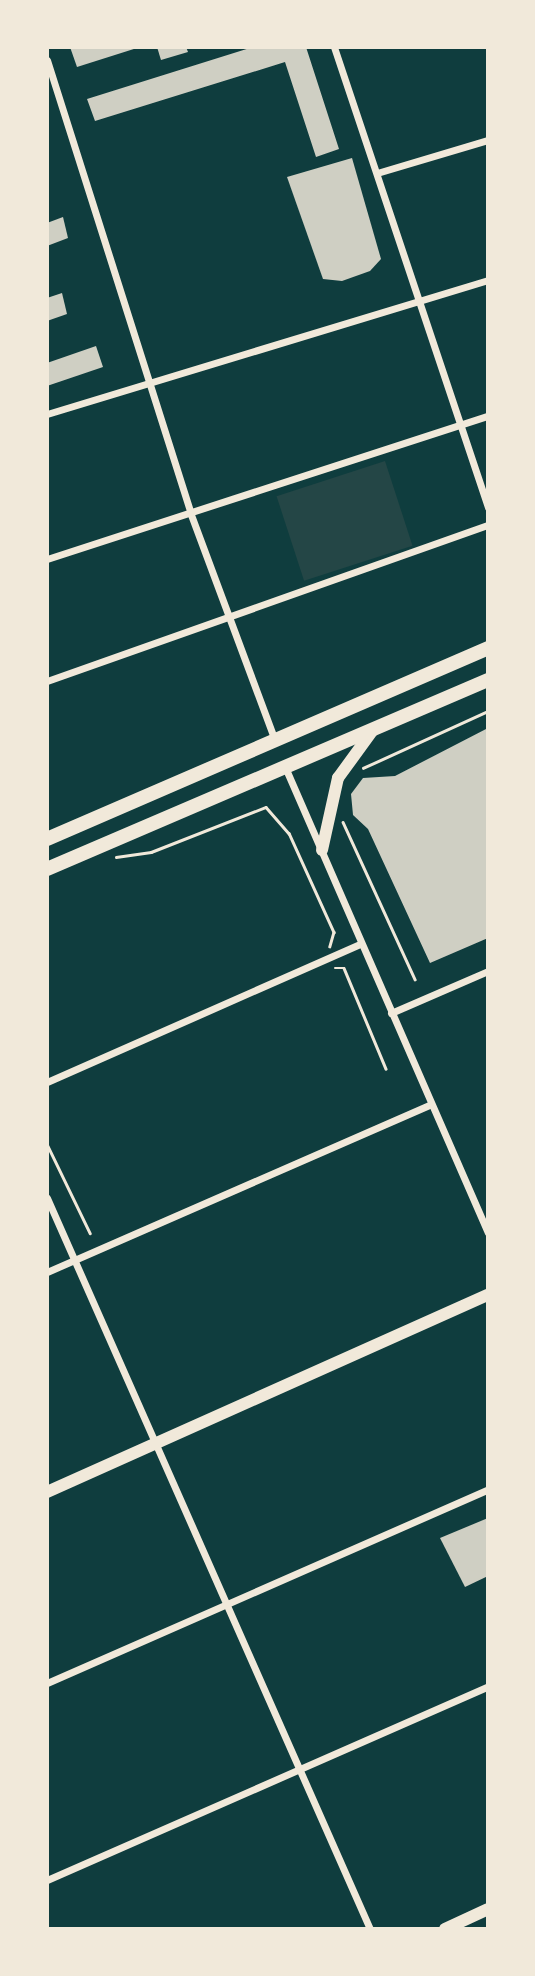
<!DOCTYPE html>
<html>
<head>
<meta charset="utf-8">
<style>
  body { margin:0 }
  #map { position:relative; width:535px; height:1976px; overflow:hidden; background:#0f3d3e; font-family:Lato,sans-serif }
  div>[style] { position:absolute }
  .green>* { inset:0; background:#244646; transform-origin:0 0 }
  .building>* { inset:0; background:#cfcfc3 }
  .path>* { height:2.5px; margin:-1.25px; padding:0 1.25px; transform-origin:1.25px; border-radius:1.25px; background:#f1e9da }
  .minor>* { height:7px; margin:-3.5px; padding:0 3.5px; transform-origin:3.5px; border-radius:3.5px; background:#f1e9da }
  .tertiary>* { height:12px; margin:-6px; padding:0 6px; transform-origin:6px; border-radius:6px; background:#f1e9da }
  .secondary>* { height:14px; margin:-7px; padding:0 7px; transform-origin:7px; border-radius:7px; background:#f1e9da }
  span { translate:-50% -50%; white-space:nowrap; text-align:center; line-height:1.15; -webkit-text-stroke:7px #f1e9da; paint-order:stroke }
  .frame { position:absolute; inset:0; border:49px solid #f1e9da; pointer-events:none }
</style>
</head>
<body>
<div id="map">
  <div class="green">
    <i style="left:385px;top:461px;width:89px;height:114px;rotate:72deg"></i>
  </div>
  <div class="building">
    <i style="clip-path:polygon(70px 47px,137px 47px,137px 48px,77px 67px)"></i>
    <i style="clip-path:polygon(157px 47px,186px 47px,188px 52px,161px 60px)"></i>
    <i style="clip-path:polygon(253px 47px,306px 47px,339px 149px,316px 157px,285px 62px,95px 121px,87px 99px)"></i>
    <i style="clip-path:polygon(352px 158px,381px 259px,370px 271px,342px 281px,323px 279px,287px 177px)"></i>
    <i style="clip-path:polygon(63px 217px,68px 238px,47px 246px,47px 223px)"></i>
    <i style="clip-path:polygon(62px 293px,67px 314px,47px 321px,47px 298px)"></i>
    <i style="clip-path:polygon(96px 346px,103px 367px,47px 386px,47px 363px)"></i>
    <i style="clip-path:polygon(488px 728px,488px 938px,430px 963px,368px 829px,353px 815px,351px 794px,363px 778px,395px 776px)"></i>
    <i style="clip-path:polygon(488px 1518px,488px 1576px,465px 1587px,440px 1538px)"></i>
  </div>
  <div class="path">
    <i style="left:363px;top:768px;width:137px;rotate:-24.5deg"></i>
    <i style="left:343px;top:822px;width:173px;rotate:65.4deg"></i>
    <i style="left:116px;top:857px;width:35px;rotate:-8deg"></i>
    <i style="left:151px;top:852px;width:123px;rotate:-21.4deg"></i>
    <i style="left:266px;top:807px;width:35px;rotate:49deg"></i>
    <i style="left:289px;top:833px;width:109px;rotate:65.6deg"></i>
    <i style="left:334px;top:932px;width:15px;rotate:106deg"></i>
    <i style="left:335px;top:968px;width:9px"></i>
    <i style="left:344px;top:968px;width:109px;rotate:67.4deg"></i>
    <i style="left:47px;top:1144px;width:99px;rotate:64.2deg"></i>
  </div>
  <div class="minor">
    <i style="left:334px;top:47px;width:486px;rotate:71.5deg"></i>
    <i style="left:47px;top:60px;width:474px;rotate:72.4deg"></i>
    <i style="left:190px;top:512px;width:243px;rotate:69.6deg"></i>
    <i style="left:377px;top:173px;width:116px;rotate:-16.6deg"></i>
    <i style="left:47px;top:414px;width:461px;rotate:-16.9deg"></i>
    <i style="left:47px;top:559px;width:464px;rotate:-18deg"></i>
    <i style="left:47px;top:681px;width:468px;rotate:-19.5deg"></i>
    <i style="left:285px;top:767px;width:508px;rotate:66.46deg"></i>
    <i style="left:391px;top:1013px;width:106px;rotate:-23.4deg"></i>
    <i style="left:47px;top:1082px;width:342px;rotate:-23.8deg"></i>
    <i style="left:47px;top:1198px;width:799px;rotate:66.16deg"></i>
    <i style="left:47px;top:1272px;width:419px;rotate:-23.6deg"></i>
    <i style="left:47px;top:1683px;width:482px;rotate:-23.7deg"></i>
    <i style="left:47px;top:1880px;width:482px;rotate:-23.7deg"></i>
  </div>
  <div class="tertiary">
    <i style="left:322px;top:850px;width:74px;rotate:-77.5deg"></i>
    <i style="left:338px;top:778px;width:59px;rotate:-53.9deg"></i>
    <i style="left:47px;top:1492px;width:483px;rotate:-24.1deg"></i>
    <i style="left:445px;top:1929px;width:47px;rotate:-24.9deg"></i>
  </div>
  <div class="secondary">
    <i style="left:47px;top:839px;width:481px;rotate:-23.4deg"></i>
    <i style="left:47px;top:869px;width:480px;rotate:-23.2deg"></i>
  </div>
  <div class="frame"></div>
</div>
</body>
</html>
